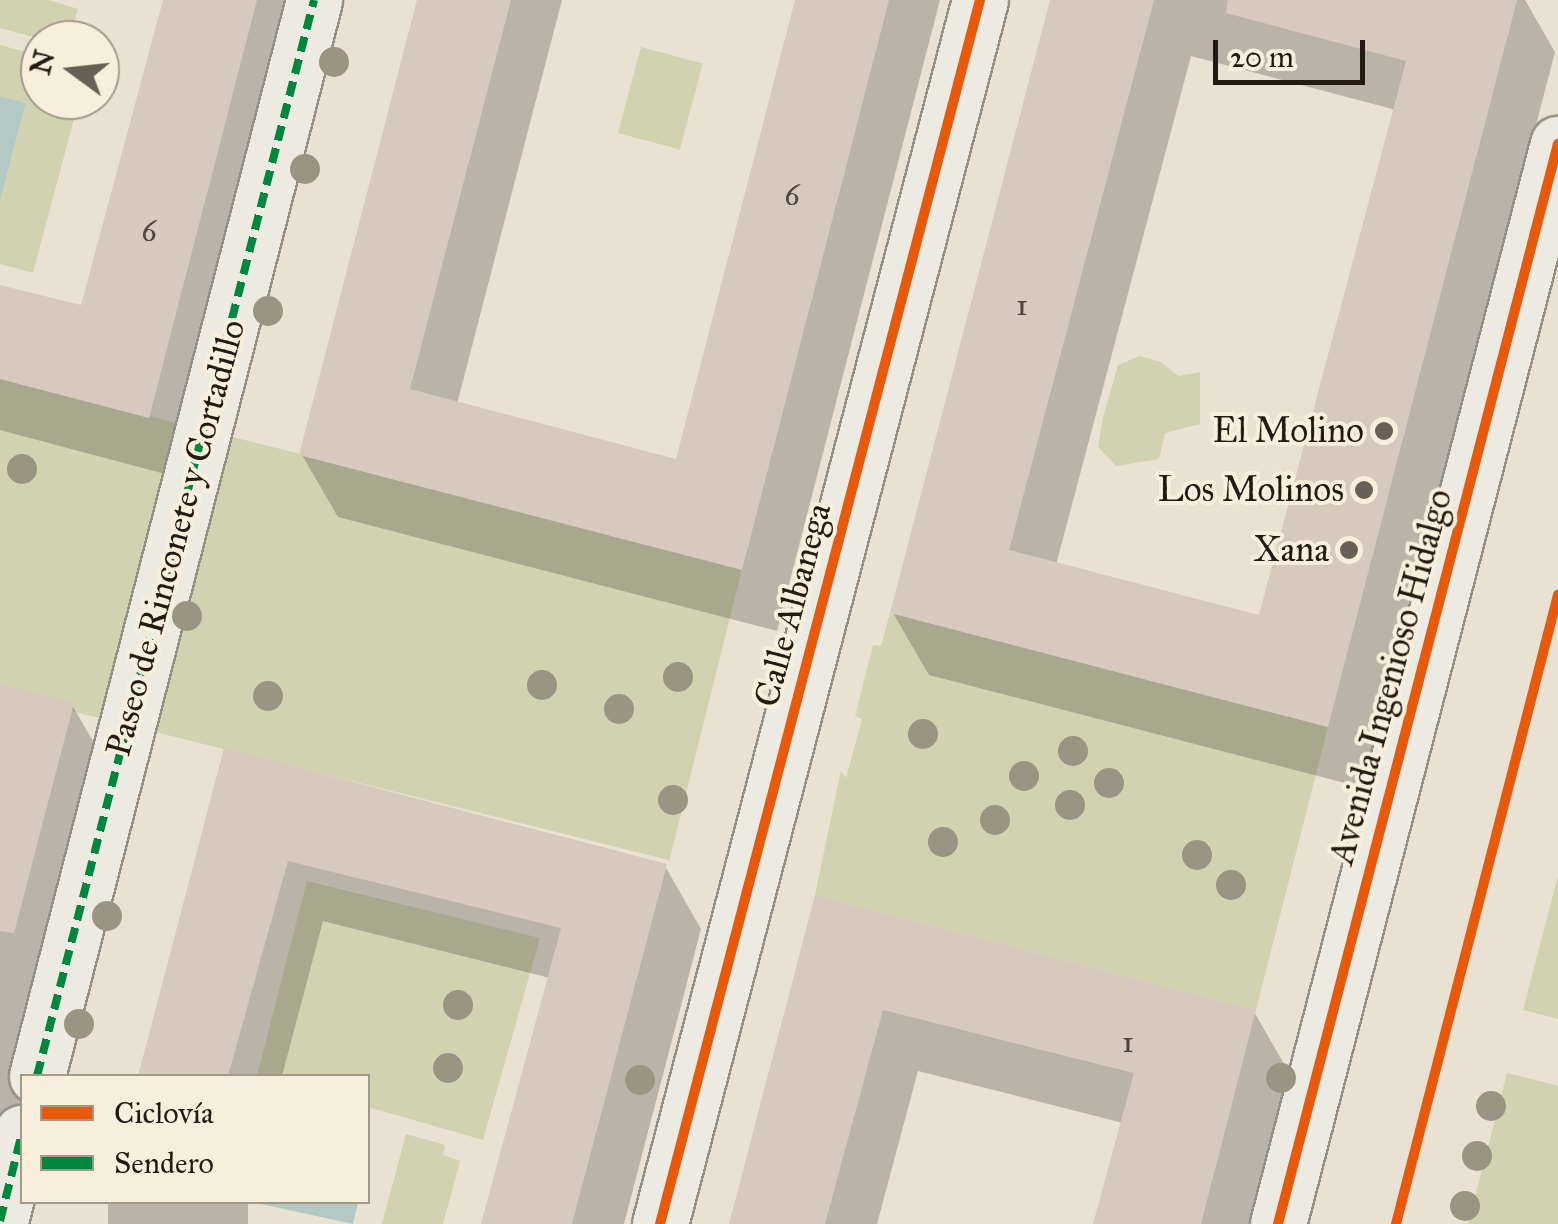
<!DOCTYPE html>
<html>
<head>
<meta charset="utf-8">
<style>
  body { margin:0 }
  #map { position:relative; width:1558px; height:1224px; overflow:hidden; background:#e9e2d2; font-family:"IM FELL Great Primer",serif }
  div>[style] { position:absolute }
  .green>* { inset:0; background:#d1d2b0; transform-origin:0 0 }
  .water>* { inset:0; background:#b4c9c3 }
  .shadow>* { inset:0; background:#0003; transform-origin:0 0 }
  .building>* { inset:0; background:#d7c9bd }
  .roads { filter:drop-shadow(2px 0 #959086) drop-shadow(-2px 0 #959086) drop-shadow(0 2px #959086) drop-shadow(0 -2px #959086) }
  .minor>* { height:55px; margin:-27.5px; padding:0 27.5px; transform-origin:27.5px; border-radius:27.5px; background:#edeae1 }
  .quiet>* { height:8px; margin-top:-4px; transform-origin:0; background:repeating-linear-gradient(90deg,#00873e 0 15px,transparent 0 23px) }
  .cycleway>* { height:10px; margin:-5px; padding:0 5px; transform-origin:5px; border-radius:5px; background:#e8590c }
  .trees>* { width:30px; height:30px; margin:-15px; border-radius:50%; background:#9a9482 }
  .dots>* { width:28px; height:28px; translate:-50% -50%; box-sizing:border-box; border:5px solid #f7efdb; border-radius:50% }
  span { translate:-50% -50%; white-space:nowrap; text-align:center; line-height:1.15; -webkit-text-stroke:8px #f7efdb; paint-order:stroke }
  .number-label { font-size:30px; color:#52453e }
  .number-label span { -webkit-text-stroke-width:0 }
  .poi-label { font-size:35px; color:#251913 }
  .right { translate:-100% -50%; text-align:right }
  .street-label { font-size:35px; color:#251913 }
  .legend { position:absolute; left:20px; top:1074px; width:350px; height:130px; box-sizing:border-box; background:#f7efdb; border:2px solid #a3998b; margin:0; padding:12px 18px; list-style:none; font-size:30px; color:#251913 }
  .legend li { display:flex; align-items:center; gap:20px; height:50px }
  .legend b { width:50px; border:2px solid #a3998b }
  .north { position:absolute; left:20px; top:20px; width:100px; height:100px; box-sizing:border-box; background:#f7efdb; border:2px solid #a3998b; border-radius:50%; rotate:285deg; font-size:28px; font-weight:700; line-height:40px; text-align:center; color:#251913 }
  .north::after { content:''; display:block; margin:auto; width:35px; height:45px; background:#6a5f56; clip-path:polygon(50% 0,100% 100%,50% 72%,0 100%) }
  .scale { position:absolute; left:1213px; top:40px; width:152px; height:45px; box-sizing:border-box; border:5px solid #251913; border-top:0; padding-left:12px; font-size:30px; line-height:35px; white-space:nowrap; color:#251913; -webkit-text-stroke:8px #f7efdb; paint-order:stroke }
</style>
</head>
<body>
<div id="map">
  <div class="green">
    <i style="clip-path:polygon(0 0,49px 0,78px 9px,69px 40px,44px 40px,0 28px)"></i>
    <i style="clip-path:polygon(0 45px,40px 56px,40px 100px,79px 100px,33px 273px,0 264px,0 202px,26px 104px,0 96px)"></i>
    <i style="left:641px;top:47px;width:64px;height:89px;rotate:15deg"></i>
    <i style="clip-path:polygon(1140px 356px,1161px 362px,1178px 376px,1200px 372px,1200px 424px,1165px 433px,1159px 459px,1116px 466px,1098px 447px,1103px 417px,1118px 365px)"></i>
    <i style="left:0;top:379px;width:766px;height:305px;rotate:14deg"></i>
    <i style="clip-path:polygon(890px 613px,1328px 727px,1256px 1010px,815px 895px,841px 770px,846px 778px,862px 719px,855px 716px,873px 645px,881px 646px)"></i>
    <i style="clip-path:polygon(1558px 876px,1558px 1019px,1523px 1010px)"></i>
    <i style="clip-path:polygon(307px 881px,540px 938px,483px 1140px,368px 1107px,368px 1076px,257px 1076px)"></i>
    <i style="clip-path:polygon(1507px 1073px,1558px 1086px,1558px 1224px,1468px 1224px)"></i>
    <i style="clip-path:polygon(406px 1134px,445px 1145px,443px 1155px,460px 1161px,443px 1224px,382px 1224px)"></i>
  </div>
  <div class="water">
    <i style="clip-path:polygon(0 96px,26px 103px,0 202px)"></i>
    <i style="clip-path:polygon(252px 1202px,358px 1202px,353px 1224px)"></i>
  </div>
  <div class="shadow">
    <i style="clip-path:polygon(166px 0,307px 0,184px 479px,0 430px,0 287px,83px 308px)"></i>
    <i style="clip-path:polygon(420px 0,562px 0,457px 404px,678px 462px,798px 0,940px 0,777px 631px,338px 517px,302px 455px)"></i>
    <i style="clip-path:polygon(evenodd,1052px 0,1525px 0,1555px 52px,1364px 788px,929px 675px,893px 613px,1052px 0,1191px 56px,1396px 110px,1261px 618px,1056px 565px,1191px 56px)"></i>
    <i style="clip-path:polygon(0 687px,72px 705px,108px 767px,22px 1076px,22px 1099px,0 1186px)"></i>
    <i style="clip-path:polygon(225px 751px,665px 866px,701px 929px,624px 1224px,484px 1224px,550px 978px,323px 921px,282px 1076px,140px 1076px)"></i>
    <i style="clip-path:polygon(817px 898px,1254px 1012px,1290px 1074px,1252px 1224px,1096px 1224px,1123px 1123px,918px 1071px,877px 1224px,732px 1224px)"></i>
    <i style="left:108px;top:1202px;width:140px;height:23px"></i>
  </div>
  <div class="building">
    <i style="clip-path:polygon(163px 0,257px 0,149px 418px,0 379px,0 285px,81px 305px)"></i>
    <i style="clip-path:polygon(417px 0,511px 0,410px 389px,676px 459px,795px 0,889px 0,742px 570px,299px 455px)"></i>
    <i style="clip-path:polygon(1050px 0,1154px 0,1009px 550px,1259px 615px,1406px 61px,1226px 13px,1228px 0,1517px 0,1328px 727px,890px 613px)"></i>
    <i style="clip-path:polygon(0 684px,74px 703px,14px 933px,0 931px)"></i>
    <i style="clip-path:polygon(224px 748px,667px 864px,572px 1224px,481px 1224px,561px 928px,288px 861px,228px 1076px,138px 1076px)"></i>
    <i style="clip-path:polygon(815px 895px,1256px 1010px,1201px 1224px,1093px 1224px,1134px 1073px,883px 1010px,825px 1224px,729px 1224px)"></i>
  </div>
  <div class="roads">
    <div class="minor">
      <i style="left:37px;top:1076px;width:1111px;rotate:-75.56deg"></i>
      <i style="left:0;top:1221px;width:91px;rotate:-76deg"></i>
      <i style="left:660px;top:1224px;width:1265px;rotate:-75.35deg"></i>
      <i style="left:1278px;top:1224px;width:1116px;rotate:-75.47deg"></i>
    </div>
  </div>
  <div class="quiet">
    <i style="left:37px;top:1076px;width:1111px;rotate:-75.56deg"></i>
    <i style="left:0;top:1221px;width:91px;rotate:-76deg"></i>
  </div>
  <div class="cycleway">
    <i style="left:660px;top:1224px;width:1265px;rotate:-75.35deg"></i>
    <i style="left:1278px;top:1224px;width:1116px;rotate:-75.47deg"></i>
    <i style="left:1396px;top:1224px;width:650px;rotate:-75.56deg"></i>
  </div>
  <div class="trees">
    <i style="left:334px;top:62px"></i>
    <i style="left:305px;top:169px"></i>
    <i style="left:268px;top:311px"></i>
    <i style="left:22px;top:469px"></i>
    <i style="left:187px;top:616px"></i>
    <i style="left:678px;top:677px"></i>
    <i style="left:542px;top:685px"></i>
    <i style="left:268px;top:696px"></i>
    <i style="left:619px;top:709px"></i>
    <i style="left:923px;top:734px"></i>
    <i style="left:1073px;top:751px"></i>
    <i style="left:1024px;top:776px"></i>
    <i style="left:1109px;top:783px"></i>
    <i style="left:673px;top:800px"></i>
    <i style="left:1070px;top:805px"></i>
    <i style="left:995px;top:820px"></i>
    <i style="left:943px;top:842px"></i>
    <i style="left:1197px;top:855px"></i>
    <i style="left:1231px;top:885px"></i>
    <i style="left:107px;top:916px"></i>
    <i style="left:458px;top:1005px"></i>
    <i style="left:79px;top:1024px"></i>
    <i style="left:448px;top:1068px"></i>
    <i style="left:1281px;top:1078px"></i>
    <i style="left:640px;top:1080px"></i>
    <i style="left:1491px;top:1106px"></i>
    <i style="left:1477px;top:1156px"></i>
    <i style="left:1465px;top:1206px"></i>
  </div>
  <div class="dots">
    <i style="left:1384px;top:431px;background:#6a5f56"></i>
    <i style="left:1364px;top:490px;background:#6a5f56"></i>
    <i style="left:1349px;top:550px;background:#6a5f56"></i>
  </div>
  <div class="number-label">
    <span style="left:792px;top:195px">6</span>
    <span style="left:149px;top:231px">6</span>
    <span style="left:1022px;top:305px">1</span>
    <span style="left:1128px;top:1042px">1</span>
  </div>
  <div class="poi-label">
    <span class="right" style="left:1364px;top:431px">El Molino</span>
    <span class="right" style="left:1344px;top:490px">Los Molinos</span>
    <span class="right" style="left:1329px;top:550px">Xana</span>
  </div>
  <div class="street-label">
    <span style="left:176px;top:538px;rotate:-75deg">Paseo de Rinconete y Cortadillo</span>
    <span style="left:793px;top:605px;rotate:-75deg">Calle Albanega</span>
    <span style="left:1391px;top:677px;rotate:-75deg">Avenida Ingenioso Hidalgo</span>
  </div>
  <ul class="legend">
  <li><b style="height:12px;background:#e8590c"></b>Ciclovía</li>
  <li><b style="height:12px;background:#00873e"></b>Sendero</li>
  </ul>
  <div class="north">N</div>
  <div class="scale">20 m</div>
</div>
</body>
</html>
